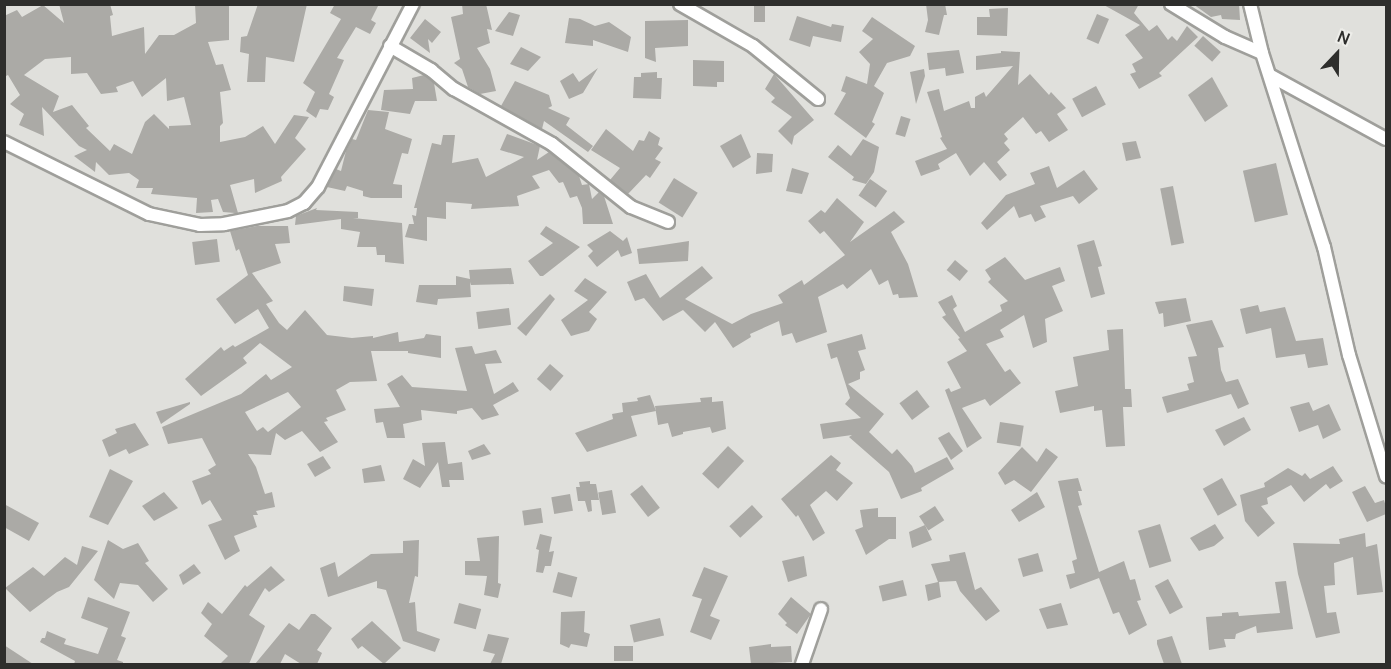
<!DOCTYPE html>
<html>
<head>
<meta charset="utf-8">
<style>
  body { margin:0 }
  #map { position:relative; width:1391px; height:669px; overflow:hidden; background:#e0e0dc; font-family:Manrope,sans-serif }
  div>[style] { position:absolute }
  .building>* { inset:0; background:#abaaa6; transform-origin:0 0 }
  .roads { filter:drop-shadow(2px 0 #9f9f9b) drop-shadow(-2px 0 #9f9f9b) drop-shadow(0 2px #9f9f9b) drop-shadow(0 -2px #9f9f9b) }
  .minor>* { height:12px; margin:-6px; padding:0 6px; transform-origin:6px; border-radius:6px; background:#fff }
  span { translate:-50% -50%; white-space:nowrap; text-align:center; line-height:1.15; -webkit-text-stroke:4.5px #edede9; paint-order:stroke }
  .frame { position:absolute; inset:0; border:6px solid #2e2e2c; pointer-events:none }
  .north { position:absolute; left:1307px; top:24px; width:60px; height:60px; -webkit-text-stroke:4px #edede9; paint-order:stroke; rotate:22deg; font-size:16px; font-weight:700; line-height:24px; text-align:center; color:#2e2e2c }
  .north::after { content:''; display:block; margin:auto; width:21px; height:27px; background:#2e2e2c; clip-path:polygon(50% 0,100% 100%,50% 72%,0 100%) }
</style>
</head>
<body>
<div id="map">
  <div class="building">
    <i style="clip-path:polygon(evenodd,59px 4px,110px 4px,113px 15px,110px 16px,112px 36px,144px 27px,145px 54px,159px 35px,174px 35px,196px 23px,195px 4px,229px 4px,229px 40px,208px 42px,216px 65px,223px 64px,231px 90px,220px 92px,223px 123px,220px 126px,220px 142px,245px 137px,263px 126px,275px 144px,294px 115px,309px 117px,295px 138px,306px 149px,281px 177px,282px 181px,255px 193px,254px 179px,230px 185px,238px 213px,235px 213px,223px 212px,218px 199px,211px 200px,213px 212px,196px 213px,197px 198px,151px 194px,153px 188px,136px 188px,139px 180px,129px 173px,109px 175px,96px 162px,95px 172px,74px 156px,87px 150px,79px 146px,42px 107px,44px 136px,19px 125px,24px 114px,10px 104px,20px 95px,8px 75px,4px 77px,4px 16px,17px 10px,22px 17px,43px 5px,64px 23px,59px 4px,71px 57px,71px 74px,87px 73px,101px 94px,118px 92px,116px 87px,133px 81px,142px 97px,166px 78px,167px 101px,184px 97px,191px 125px,169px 126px,169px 129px,154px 114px,145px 122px,132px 154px,114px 144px,110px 151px,86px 128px,89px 126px,72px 105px,53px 112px,59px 96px,24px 75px,45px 59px,71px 57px)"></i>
    <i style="clip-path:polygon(258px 4px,307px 4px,294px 62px,266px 57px,265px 82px,247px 82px,249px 54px,240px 52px,241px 37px,247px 36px)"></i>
    <i style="clip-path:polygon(335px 4px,379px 4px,371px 20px,376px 23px,370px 34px,356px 27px,337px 58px,344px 60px,329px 94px,334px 97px,328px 110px,320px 109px,316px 118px,306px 111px,315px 92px,303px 83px,341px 19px,330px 13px)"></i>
    <i style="clip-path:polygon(462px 4px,486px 4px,492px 30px,487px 29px,490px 43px,477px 48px,490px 69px,496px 91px,480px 94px,468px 87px,462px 69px,454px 63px,460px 59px,451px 17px,463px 14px)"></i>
    <i style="left:754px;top:4px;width:11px;height:18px"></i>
    <i style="clip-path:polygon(926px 4px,945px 4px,947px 15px,944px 15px,939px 35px,925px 32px,928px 20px)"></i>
    <i style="clip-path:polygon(1102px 4px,1139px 4px,1134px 13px,1149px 31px,1157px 25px,1168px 40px,1172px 36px,1177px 41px,1187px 26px,1198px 37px,1159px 73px,1162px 76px,1139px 89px,1130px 74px,1136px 72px,1132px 64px,1143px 58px,1125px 35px,1140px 25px)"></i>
    <i style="clip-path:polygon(1193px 4px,1239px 4px,1240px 20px,1222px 19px,1221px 15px,1211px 17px)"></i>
    <i style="clip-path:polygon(1008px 8px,1007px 36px,977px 35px,977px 17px,990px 17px,989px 9px)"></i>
    <i style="clip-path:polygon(509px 12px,520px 15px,513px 36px,495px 31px)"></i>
    <i style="left:1097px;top:14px;width:13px;height:27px;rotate:23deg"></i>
    <i style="clip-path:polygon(797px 16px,831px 27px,832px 24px,844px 26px,841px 42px,813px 36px,810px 47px,789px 40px)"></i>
    <i style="clip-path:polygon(872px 17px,915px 46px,910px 56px,887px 63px,874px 86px,884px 93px,872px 122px,875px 124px,866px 138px,834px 114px,846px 93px,841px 91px,846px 76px,867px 84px,870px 64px,859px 52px,873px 39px,862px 31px)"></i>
    <i style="clip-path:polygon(569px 18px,580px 19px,595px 26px,609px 22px,631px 37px,628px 52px,593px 40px,593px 46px,565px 43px)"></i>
    <i style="clip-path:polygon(425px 19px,441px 32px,432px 43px,428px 39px,430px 53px,410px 38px)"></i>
    <i style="clip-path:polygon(688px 20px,688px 46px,655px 48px,656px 62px,645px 58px,645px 21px)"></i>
    <i style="left:1203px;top:36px;width:24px;height:13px;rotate:42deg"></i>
    <i style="clip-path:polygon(521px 47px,541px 57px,528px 71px,510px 64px)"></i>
    <i style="clip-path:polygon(959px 50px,964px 73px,946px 76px,945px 68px,929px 70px,927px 53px)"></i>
    <i style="clip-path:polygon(1001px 51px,1020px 52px,1018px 85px,1030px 74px,1049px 95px,1051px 92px,1066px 108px,1057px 114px,1068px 130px,1049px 142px,1041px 131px,1036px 134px,1023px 117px,1004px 134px,1008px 139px,1004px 143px,1010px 150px,997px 162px,1007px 175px,1000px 181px,984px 162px,970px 176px,956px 153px,938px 164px,940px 169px,921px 176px,915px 161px,947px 149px,940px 138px,942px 137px,927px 92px,939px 89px,944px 111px,969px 101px,971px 108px,975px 108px,975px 97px,984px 92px,986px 97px,1013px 66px,976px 70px,976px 56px,1001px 53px)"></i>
    <i style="clip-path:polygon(693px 60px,724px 61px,724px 82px,717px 82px,717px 87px,693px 86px)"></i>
    <i style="clip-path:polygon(598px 68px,583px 93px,569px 99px,560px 81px,573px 73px,579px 82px)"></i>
    <i style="clip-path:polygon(924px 69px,925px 76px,916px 104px,910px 72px)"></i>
    <i style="clip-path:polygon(657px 72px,657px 78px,662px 78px,661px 99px,633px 98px,634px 77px,641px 77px,641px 73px)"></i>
    <i style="clip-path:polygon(774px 74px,814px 120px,794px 136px,792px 145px,778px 131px,792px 117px,771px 102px,775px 98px,765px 89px)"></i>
    <i style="clip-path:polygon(424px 75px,434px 83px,437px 101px,415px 101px,410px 114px,381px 110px,384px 90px,413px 89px,412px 78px)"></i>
    <i style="clip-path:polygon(1212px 77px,1228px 106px,1205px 122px,1188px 95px)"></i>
    <i style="clip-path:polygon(515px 81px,549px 95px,552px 106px,548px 108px,570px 118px,566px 125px,593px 146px,588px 152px,544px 121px,542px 129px,501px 106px)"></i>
    <i style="left:1096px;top:86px;width:21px;height:27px;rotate:62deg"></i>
    <i style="clip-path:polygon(368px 110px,389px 112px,385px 129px,412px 139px,408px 154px,402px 153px,393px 184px,402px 185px,402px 198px,371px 198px,363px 196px,363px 191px,347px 186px,345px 191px,327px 187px,336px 169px,341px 171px,346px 151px,352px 139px,356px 140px)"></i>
    <i style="left:901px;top:116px;width:10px;height:19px;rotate:17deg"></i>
    <i style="clip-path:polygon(606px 129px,633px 151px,639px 140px,644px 141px,649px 131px,660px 138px,658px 145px,663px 148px,655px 159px,661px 162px,650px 178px,646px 175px,628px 194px,610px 180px,620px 168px,591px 150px)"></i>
    <i style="clip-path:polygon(507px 134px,540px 146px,537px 160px,549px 152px,579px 176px,582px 185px,589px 184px,592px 199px,599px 192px,604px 196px,613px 224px,583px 224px,582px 208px,577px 196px,570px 198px,563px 182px,559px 183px,549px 170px,532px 176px,540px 188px,517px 196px,519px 206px,471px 209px,472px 204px,446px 202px,446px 219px,427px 217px,427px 241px,405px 237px,409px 224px,414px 224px,412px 215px,416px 216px,417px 208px,414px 208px,432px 143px,441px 145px,443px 135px,455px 135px,452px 163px,478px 158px,486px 177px,524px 157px,500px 150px)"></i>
    <i style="clip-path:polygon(741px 134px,751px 157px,733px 168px,720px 146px)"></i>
    <i style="clip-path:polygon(863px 139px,879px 147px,874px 172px,866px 184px,852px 180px,854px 177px,828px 157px,838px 145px,851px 156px)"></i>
    <i style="clip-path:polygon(1136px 141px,1141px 158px,1126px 161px,1122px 143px)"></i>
    <i style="clip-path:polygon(757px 153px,773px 154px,772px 172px,756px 174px)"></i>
    <i style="left:1276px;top:163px;width:53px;height:34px;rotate:77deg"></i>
    <i style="clip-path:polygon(1049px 166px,1057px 188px,1084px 170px,1098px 189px,1079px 204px,1073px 196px,1040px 206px,1046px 217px,1035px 222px,1031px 214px,1019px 218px,1014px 206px,987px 230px,981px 223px,1006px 195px,1035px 184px,1030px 173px)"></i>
    <i style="clip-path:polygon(792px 168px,809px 173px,802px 194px,786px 191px)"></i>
    <i style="left:674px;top:178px;width:28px;height:29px;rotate:32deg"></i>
    <i style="left:870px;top:179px;width:21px;height:20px;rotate:35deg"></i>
    <i style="left:1173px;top:186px;width:58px;height:13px;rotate:79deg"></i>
    <i style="clip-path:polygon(837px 198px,864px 222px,850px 242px,894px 211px,905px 222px,891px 232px,908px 264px,918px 297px,899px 298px,898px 294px,893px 295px,888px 280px,879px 285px,871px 269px,847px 289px,843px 284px,818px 297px,827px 332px,796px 343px,792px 333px,782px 336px,779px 321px,750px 334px,751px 337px,733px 348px,715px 322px,705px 332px,683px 310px,663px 321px,644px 298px,635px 301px,627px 282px,646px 274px,660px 298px,702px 266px,713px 278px,685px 299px,732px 324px,751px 314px,783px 303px,778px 295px,802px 280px,804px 285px,845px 255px,824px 231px,820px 234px,808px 221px,821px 210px,825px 213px)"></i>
    <i style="clip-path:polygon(317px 208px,316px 210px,358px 212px,358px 218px,353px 218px,402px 223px,404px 264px,385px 262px,385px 255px,377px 255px,376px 247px,357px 247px,360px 232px,341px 229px,341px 219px,295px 225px,296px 216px)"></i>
    <i style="clip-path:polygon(evenodd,257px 226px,288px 226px,290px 243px,275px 244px,281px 263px,252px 273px,273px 301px,266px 304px,279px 323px,287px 330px,305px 310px,327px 335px,352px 338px,373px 336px,373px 338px,398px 332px,399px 342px,424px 338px,426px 334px,441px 336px,441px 358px,408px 353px,408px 351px,371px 351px,377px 381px,350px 382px,336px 390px,346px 410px,326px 418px,328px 421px,324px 422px,338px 442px,320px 452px,302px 431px,285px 440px,276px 433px,271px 455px,248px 454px,256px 467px,265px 494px,272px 492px,275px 507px,256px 511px,258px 515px,253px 515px,257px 527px,234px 536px,240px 551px,225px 560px,208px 525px,222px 520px,210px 500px,202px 505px,192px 481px,211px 474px,208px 470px,216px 465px,202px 438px,168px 444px,162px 427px,241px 394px,266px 374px,271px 380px,292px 367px,260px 343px,243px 358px,247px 363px,201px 396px,185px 379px,221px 347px,224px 351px,233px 345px,235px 347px,269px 328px,258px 309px,235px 324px,216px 299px,248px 275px,239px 249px,236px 251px,230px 231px,257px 226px,288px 392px,301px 407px,268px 432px,263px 427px,257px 431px,245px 412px,288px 392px)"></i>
    <i style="clip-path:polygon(546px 226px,580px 247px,543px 276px,540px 276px,528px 261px,553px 243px,540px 234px)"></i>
    <i style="clip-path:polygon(610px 231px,623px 241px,627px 237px,632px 253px,621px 257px,618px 250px,597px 267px,588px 256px,593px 251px,587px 245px)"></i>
    <i style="left:217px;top:239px;width:23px;height:25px;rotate:83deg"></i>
    <i style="clip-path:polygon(1094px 240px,1102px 266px,1098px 267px,1105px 294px,1091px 298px,1077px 245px)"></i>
    <i style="clip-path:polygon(689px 241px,688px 261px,639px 264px,637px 249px)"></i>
    <i style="clip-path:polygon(1005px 257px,1025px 280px,1060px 267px,1065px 281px,1052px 286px,1063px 311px,1045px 319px,1047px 342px,1033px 348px,1024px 315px,1000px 330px,1004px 337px,986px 344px,1005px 372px,1010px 369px,1021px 383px,990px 406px,985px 399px,962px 408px,982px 438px,967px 448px,945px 390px,949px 388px,951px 392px,961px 388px,947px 362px,967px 351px,958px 339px,960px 338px,942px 317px,946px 315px,938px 302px,952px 295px,957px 306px,953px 309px,965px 332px,1002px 311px,1000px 305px,1008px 301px,988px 282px,991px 279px,985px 270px)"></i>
    <i style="left:955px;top:260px;width:17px;height:13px;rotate:40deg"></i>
    <i style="clip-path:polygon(511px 268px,514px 284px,471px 285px,470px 282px,471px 297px,438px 299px,437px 305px,416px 302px,419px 285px,456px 285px,456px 276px,470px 279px,469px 270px)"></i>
    <i style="clip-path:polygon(585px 278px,607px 292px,589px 312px,597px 319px,589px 331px,571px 336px,561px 320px,588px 300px,574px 291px)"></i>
    <i style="clip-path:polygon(344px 286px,374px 289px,372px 306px,343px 301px)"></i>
    <i style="clip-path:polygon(550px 294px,555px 299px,526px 336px,517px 328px)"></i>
    <i style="clip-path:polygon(1186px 298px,1191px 321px,1164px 327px,1163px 313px,1159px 314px,1155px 302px)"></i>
    <i style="clip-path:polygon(1258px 305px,1260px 312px,1285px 307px,1296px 341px,1323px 338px,1328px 365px,1308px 368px,1305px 354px,1276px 358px,1271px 328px,1246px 334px,1240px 309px)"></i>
    <i style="left:509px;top:308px;width:17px;height:33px;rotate:83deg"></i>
    <i style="clip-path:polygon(1212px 320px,1224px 347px,1218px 348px,1221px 370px,1226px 382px,1238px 379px,1249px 404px,1238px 409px,1231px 394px,1167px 413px,1162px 397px,1189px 390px,1187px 384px,1194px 382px,1188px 357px,1197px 356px,1186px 325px)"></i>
    <i style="clip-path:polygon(1123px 329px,1125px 389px,1131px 389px,1132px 407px,1123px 407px,1125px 446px,1106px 447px,1102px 410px,1094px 411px,1094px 406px,1060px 413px,1055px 391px,1078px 386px,1073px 357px,1109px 350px,1107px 330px)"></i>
    <i style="clip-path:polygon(862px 334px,866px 349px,858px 351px,865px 370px,860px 372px,860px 379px,848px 384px,884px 414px,869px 432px,892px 454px,897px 449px,912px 466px,915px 473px,947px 457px,954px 469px,921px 488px,922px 491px,901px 499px,889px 472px,849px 437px,852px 435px,823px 439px,820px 424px,861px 418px,845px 404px,850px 398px,837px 357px,831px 359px,827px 344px)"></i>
    <i style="clip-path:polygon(472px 346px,475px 354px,496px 350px,502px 363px,485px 364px,494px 394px,513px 382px,519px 391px,493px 405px,499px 415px,482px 420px,472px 408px,457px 411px,457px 414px,421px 410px,422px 420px,403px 424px,405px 438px,387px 438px,383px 422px,376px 423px,374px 409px,400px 407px,387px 384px,402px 375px,412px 387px,467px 391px,455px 348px)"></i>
    <i style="left:550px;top:364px;width:18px;height:20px;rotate:41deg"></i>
    <i style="left:917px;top:390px;width:21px;height:22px;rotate:53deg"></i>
    <i style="clip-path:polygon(650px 395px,656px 411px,631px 416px,637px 436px,587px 452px,575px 433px,613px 419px,612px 414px,623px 412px,622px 403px,638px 401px,637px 398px)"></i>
    <i style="clip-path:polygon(712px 397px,712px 402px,723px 401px,726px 429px,712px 433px,710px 427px,683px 432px,683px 434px,672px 437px,668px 423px,658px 425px,655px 406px,701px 402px,700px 398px)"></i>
    <i style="clip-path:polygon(190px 402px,190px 404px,161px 424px,156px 412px)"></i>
    <i style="clip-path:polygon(1309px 402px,1313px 411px,1329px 404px,1341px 430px,1323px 439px,1318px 425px,1299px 432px,1290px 407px)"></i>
    <i style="clip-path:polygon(1244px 417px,1251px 430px,1224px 446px,1215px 430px)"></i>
    <i style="left:1000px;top:422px;width:24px;height:21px;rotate:9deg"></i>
    <i style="clip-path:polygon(135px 423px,149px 445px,129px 454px,126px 449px,109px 457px,102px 440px,117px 433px,115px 429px)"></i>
    <i style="clip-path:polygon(949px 432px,963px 451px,951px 460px,938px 438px)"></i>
    <i style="clip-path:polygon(445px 442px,448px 464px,462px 462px,464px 480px,449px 480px,450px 487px,442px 487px,438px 462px,420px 488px,403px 479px,413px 459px,425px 466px,422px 443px)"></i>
    <i style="clip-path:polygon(484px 444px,491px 454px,472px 460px,468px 451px)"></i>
    <i style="left:728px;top:446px;width:22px;height:38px;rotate:43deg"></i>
    <i style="clip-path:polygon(1022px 447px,1037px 462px,1046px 448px,1058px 457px,1031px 492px,1014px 480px,1005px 485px,998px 473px)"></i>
    <i style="clip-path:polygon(831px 455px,841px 463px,836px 470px,853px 483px,837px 501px,826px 491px,810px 505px,825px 533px,813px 541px,798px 515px,796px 517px,781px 499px)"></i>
    <i style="clip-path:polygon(323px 456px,331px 468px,315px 477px,307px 464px)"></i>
    <i style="clip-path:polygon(381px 465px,385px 481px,364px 483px,362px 469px)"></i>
    <i style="clip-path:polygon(1333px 466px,1343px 481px,1330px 489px,1326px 484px,1304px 502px,1291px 485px,1267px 498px,1268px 504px,1261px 506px,1275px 523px,1258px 537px,1245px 521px,1240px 495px,1265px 487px,1264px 483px,1288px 468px,1302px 476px,1305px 473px,1310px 479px)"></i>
    <i style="clip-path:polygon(110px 469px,133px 481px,108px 525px,89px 517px)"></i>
    <i style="clip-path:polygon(1078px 478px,1082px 491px,1078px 491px,1082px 505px,1078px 506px,1099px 572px,1124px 561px,1130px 580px,1135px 579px,1141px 600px,1137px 601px,1147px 625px,1129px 635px,1119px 612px,1113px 614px,1099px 578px,1070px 589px,1066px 575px,1075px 573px,1072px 561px,1077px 559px,1058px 481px)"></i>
    <i style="left:1222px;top:478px;width:31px;height:22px;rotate:61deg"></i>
    <i style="clip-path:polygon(590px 481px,590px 484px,596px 484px,599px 500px,591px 500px,592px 511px,588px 512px,585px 501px,578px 501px,576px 487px,580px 487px,579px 482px)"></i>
    <i style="left:642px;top:485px;width:29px;height:15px;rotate:52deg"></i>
    <i style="clip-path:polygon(1365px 486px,1375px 503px,1384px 500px,1386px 507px,1386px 514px,1367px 522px,1352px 492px)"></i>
    <i style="left:612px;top:490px;width:23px;height:14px;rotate:80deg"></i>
    <i style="clip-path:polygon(164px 492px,178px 508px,154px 521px,142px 506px)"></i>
    <i style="clip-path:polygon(1037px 492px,1045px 507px,1019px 522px,1011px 510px)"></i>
    <i style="left:570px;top:494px;width:17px;height:19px;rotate:80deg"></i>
    <i style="clip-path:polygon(4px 504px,39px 523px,29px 541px,4px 527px)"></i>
    <i style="left:752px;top:505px;width:16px;height:31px;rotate:47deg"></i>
    <i style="left:935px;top:506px;width:17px;height:19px;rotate:57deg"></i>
    <i style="left:541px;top:508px;width:15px;height:19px;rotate:82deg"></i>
    <i style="clip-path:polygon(878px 508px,878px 517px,896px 517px,896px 539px,889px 539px,866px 555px,855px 530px,863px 527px,860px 510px)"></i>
    <i style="left:1160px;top:524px;width:39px;height:23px;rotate:73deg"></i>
    <i style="clip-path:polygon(1215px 524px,1224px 538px,1214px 546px,1199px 551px,1190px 538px)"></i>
    <i style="clip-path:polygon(925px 525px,932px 540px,912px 548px,909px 532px)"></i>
    <i style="clip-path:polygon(1365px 533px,1366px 547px,1377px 544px,1383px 592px,1357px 595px,1353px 557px,1334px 563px,1335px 585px,1324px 586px,1327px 613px,1336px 612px,1340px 633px,1316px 638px,1298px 574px,1293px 543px,1340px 544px,1339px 539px)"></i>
    <i style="clip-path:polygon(540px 534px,552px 537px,549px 552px,554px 551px,551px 566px,545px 566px,543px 573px,536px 572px,539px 550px,536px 549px)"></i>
    <i style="clip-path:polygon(499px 536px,498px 583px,501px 584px,498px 598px,484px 595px,487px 576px,465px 575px,465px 561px,480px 561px,477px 538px)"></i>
    <i style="clip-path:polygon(108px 540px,123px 549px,138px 543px,149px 561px,145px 563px,168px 589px,153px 602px,138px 585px,120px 583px,114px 599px,94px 580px)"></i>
    <i style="clip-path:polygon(419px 540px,418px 577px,415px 576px,409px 603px,415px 602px,417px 631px,440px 639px,435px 652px,403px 641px,386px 590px,377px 588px,377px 581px,328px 597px,320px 568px,335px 562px,338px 577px,371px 554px,403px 553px,403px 541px)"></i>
    <i style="clip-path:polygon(82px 546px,98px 551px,69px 587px,57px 592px,30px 612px,5px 588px,33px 567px,44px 576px,65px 557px,77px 565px)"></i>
    <i style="clip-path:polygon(965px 552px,975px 590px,981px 587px,1000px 611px,986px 621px,960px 591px,956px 581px,939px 582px,941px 597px,928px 601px,925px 585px,938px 582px,931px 564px,950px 561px,949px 555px)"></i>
    <i style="left:1038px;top:553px;width:19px;height:21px;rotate:74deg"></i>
    <i style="clip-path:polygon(804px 556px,807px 576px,788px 582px,782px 561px)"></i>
    <i style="clip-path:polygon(194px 564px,201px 573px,183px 585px,179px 575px)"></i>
    <i style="clip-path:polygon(271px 566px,285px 580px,269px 592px,265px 588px,249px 615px,265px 626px,249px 664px,220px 664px,228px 656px,204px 636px,212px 624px,201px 613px,208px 602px,222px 614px,245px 585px,247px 587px)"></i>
    <i style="clip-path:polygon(704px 567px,728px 576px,710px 616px,720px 620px,711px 640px,690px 632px,702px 599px,692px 596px)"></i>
    <i style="left:558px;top:572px;width:20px;height:21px;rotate:15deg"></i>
    <i style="left:1168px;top:579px;width:32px;height:15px;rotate:62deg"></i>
    <i style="left:903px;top:580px;width:16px;height:25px;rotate:76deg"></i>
    <i style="clip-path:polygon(1286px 581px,1293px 629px,1257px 633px,1256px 626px,1236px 634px,1235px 639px,1224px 639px,1226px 647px,1209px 650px,1206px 617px,1222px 616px,1222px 613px,1238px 612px,1239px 616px,1280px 613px,1275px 582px)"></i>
    <i style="clip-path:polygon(88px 597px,130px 612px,121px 636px,126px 638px,117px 660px,123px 662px,123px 664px,74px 664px,75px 661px,40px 642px,42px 638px,45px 638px,47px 631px,66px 639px,64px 644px,98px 654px,108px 628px,81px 618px)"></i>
    <i style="clip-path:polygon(791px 597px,811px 614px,797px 634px,785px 625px,787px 623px,778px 614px)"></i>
    <i style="left:459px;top:603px;width:23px;height:21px;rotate:15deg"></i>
    <i style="clip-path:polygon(1061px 603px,1068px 625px,1047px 629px,1039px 609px)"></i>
    <i style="clip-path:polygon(585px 611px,584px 632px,590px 634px,587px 647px,571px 644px,569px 648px,560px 644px,561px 612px)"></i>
    <i style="clip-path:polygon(311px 614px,315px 614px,332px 628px,317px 650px,322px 653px,317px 664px,301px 664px,285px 654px,280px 664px,255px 664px,289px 623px,299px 630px)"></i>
    <i style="left:660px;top:618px;width:18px;height:31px;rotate:77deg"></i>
    <i style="clip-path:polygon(372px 621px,401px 648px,384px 664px,362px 646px,358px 649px,351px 639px)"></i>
    <i style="clip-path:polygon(488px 634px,509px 638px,501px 664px,490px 664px,495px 654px,483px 651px)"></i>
    <i style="clip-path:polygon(1172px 636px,1182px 664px,1164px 664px,1157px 644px,1157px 640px)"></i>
    <i style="clip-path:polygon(771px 644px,771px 647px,791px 646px,792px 662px,751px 664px,749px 647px)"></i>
    <i style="clip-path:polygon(4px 645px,33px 664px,4px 664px)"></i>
    <i style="left:633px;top:646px;width:15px;height:19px;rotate:90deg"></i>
  </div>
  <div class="roads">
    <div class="minor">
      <i style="left:680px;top:4px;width:84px;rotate:29.9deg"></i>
      <i style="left:753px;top:46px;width:84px;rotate:39.2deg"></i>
      <i style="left:1171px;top:4px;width:63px;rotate:31.4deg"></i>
      <i style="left:1225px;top:37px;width:40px;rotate:23.4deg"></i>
      <i style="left:1250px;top:4px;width:50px;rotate:76.2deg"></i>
      <i style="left:1262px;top:53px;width:204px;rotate:72.3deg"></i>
      <i style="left:1324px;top:247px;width:111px;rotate:77deg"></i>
      <i style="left:1349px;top:355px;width:127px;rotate:73deg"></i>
      <i style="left:390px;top:46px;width:48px;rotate:30.3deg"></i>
      <i style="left:431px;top:70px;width:30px;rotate:40deg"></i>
      <i style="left:454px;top:89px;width:112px;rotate:29.3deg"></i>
      <i style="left:552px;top:144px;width:101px;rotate:38.6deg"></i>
      <i style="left:631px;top:207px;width:40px;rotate:22deg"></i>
      <i style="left:1271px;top:76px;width:131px;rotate:28.7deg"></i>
      <i style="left:4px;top:142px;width:162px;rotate:26.4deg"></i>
      <i style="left:149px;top:214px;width:52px;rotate:12.2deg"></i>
      <i style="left:200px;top:225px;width:24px;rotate:-2deg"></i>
      <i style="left:224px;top:224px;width:65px;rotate:-11.5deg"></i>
      <i style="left:288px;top:211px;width:18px;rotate:-27deg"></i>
      <i style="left:304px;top:203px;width:21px;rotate:-49deg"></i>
      <i style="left:318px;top:187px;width:206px;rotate:-62.6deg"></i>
      <i style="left:802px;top:664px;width:58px;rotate:-70.9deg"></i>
    </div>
  </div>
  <div class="frame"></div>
  <div class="north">N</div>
</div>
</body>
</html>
